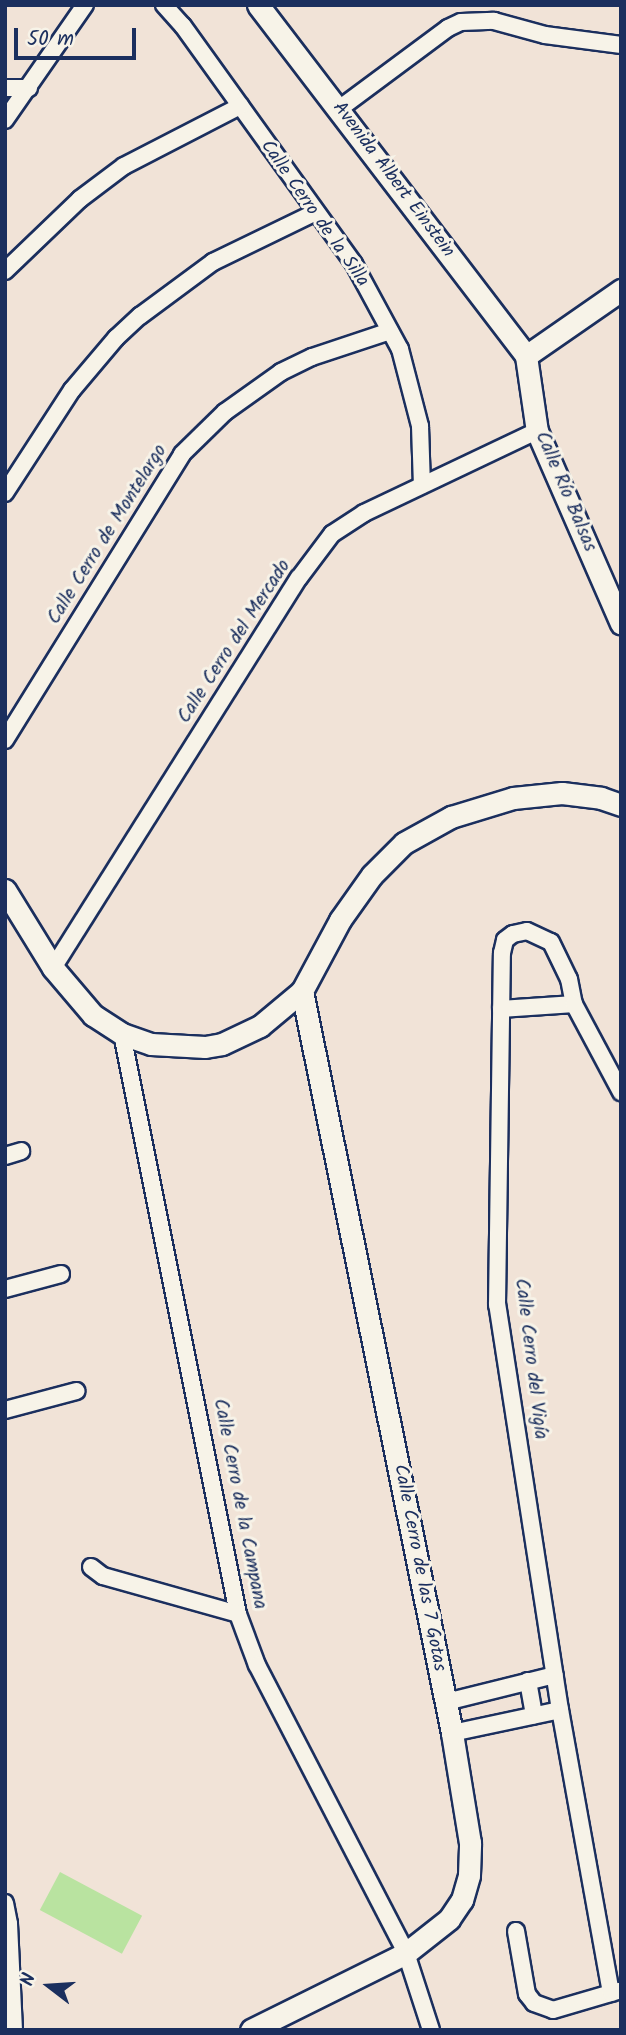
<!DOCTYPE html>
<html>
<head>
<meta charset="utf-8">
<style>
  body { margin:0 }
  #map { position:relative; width:626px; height:2035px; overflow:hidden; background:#f1e3d7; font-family:Kalam,sans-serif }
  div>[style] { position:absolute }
  .green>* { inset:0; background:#b9e3a0; transform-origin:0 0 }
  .roads { filter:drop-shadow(2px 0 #1b2f5e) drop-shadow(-2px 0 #1b2f5e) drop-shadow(0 2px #1b2f5e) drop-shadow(0 -2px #1b2f5e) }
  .street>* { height:16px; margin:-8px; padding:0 8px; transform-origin:8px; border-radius:8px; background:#f7f3e8 }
  .secondary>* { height:21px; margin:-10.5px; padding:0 10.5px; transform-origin:10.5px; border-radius:10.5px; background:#f7f3e8 }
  span { translate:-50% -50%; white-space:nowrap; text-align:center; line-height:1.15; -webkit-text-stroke:6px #f7f3e8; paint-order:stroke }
  .street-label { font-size:19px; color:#1b2f5e }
  .frame { position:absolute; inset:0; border:7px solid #1b2f5e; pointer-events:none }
  .north { position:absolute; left:14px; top:1951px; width:70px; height:70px; -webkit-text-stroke:5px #f7f3e8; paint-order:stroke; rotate:287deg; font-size:19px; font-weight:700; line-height:28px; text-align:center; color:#1b2f5e }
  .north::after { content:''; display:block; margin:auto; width:24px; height:32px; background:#1b2f5e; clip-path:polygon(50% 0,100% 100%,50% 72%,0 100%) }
  .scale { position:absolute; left:14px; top:28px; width:122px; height:32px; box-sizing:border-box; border:4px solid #1b2f5e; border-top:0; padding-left:9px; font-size:21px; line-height:24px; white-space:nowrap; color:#1b2f5e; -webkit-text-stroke:5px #f7f3e8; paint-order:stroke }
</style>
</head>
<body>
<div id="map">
  <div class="green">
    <i style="left:60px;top:1872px;width:93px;height:43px;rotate:28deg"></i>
  </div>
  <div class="roads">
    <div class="street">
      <i style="left:164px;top:5px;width:28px;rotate:48deg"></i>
      <i style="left:183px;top:26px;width:293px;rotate:54.3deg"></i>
      <i style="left:354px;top:264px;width:97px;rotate:61.6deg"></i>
      <i style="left:400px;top:349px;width:80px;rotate:75.4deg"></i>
      <i style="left:420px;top:426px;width:59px;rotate:88.1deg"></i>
      <i style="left:5px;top:88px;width:24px"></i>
      <i style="left:339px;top:109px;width:136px;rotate:-36.6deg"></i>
      <i style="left:448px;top:28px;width:14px;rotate:-25deg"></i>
      <i style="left:461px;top:22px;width:33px;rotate:-2deg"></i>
      <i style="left:494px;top:21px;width:53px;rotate:15.4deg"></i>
      <i style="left:545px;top:35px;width:77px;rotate:7.5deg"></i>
      <i style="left:5px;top:120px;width:140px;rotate:-55.2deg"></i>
      <i style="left:5px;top:271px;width:104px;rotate:-43.8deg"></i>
      <i style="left:80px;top:199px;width:55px;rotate:-36.9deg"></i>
      <i style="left:124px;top:166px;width:131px;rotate:-27.3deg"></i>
      <i style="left:5px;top:493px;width:123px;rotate:-57deg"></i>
      <i style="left:72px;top:390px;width:68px;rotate:-49.8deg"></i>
      <i style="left:116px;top:338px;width:33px;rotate:-43deg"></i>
      <i style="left:140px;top:316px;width:91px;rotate:-36.5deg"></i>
      <i style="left:213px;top:262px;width:112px;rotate:-25.9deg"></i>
      <i style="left:5px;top:740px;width:336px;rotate:-58.2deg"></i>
      <i style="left:182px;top:454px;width:60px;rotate:-44.3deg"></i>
      <i style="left:225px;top:412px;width:69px;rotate:-35.5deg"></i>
      <i style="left:281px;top:372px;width:34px;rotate:-26deg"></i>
      <i style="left:312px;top:357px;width:82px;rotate:-18.4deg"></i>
      <i style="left:53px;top:968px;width:461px;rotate:-57.8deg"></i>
      <i style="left:299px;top:578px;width:55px;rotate:-53.1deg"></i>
      <i style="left:332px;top:534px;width:38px;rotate:-33deg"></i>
      <i style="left:364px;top:513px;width:191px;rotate:-25.4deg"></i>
      <i style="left:501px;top:1009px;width:73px;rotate:-3.9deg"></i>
      <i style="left:122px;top:1034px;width:591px;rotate:78.69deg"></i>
      <i style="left:238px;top:1614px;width:54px;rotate:69.6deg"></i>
      <i style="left:257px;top:1665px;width:324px;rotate:62.6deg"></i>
      <i style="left:406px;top:1953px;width:81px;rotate:72deg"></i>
      <i style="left:5px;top:1156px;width:17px;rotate:-17deg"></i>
      <i style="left:5px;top:1289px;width:58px;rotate:-15deg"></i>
      <i style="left:5px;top:1410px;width:74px;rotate:-14.8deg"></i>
      <i style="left:91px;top:1567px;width:15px;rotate:37deg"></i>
      <i style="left:103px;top:1576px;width:140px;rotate:15.7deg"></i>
      <i style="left:528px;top:1681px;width:35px;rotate:80deg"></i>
      <i style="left:446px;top:1702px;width:112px;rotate:-13.9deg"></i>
      <i style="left:452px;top:1733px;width:110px;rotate:-12deg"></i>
      <i style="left:5px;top:1903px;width:21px;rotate:79deg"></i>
      <i style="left:9px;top:1924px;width:106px;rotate:87.3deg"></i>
      <i style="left:516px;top:1931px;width:64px;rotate:80.1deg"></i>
      <i style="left:527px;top:1994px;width:11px;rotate:52deg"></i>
      <i style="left:534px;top:2003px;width:20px;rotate:20deg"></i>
      <i style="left:553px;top:2010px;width:68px;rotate:-16.3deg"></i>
      <i style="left:611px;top:1993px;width:288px;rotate:-100.2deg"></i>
      <i style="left:560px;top:1710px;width:410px;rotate:-98.8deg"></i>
      <i style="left:497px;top:1305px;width:352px;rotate:-89.2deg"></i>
      <i style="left:502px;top:953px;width:13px;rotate:-77deg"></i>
      <i style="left:505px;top:940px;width:10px;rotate:-37deg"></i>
      <i style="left:513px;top:934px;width:14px;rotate:-12deg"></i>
      <i style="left:527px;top:931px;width:26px;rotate:25deg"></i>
      <i style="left:551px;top:942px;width:41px;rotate:64.1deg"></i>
      <i style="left:569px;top:979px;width:25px;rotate:79deg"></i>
      <i style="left:574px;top:1004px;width:100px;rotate:61.9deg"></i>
    </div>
    <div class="secondary">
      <i style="left:258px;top:5px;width:442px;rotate:52.6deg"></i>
      <i style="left:526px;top:356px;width:76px;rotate:81.7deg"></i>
      <i style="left:537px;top:431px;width:210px;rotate:66.4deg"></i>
      <i style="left:526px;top:356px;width:116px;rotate:-34.8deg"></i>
      <i style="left:5px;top:890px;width:92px;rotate:58.4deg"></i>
      <i style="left:53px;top:968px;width:62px;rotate:49.6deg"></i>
      <i style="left:93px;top:1015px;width:35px;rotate:33deg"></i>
      <i style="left:122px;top:1034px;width:31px;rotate:19deg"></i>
      <i style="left:151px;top:1044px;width:54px;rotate:3.2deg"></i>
      <i style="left:205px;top:1047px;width:17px;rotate:-10deg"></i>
      <i style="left:222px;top:1044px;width:42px;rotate:-25.3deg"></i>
      <i style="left:260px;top:1026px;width:55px;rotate:-39.8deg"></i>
      <i style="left:302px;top:991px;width:81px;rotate:-61.8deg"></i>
      <i style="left:340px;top:920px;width:55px;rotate:-54.6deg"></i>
      <i style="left:372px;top:875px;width:45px;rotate:-45deg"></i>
      <i style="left:404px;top:843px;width:54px;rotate:-29deg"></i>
      <i style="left:451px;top:817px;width:65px;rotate:-17deg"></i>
      <i style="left:513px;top:798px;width:49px;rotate:-5.8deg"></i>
      <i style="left:562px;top:793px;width:39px;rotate:7deg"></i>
      <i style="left:601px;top:798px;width:21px;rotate:19deg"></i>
      <i style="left:251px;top:2030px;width:173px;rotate:-26.4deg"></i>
      <i style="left:406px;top:1953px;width:55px;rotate:-38.3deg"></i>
      <i style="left:449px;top:1919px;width:23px;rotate:-56deg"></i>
      <i style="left:462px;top:1900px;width:26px;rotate:-74deg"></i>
      <i style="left:469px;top:1875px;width:32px;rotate:-88deg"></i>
      <i style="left:470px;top:1843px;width:111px;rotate:-99.3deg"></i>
      <i style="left:452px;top:1733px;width:757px;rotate:-101.43deg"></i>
    </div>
  </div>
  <div class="street-label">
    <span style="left:393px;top:180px;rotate:53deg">Avenida Albert Einstein</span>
    <span style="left:314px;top:214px;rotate:55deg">Calle Cerro de la Silla</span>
    <span style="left:565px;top:492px;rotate:67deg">Calle Río Balsas</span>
    <span style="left:108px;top:535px;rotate:-58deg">Calle Cerro de Montelargo</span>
    <span style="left:235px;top:642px;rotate:-57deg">Calle Cerro del Mercado</span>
    <span style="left:530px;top:1359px;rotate:83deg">Calle Cerro del Vigía</span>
    <span style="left:239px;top:1504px;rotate:79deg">Calle Cerro de la Campana</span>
    <span style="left:419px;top:1568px;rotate:79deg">Calle Cerro de las 7 Gotas</span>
  </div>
  <div class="frame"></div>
  <div class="north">N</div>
  <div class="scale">50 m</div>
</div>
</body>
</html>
